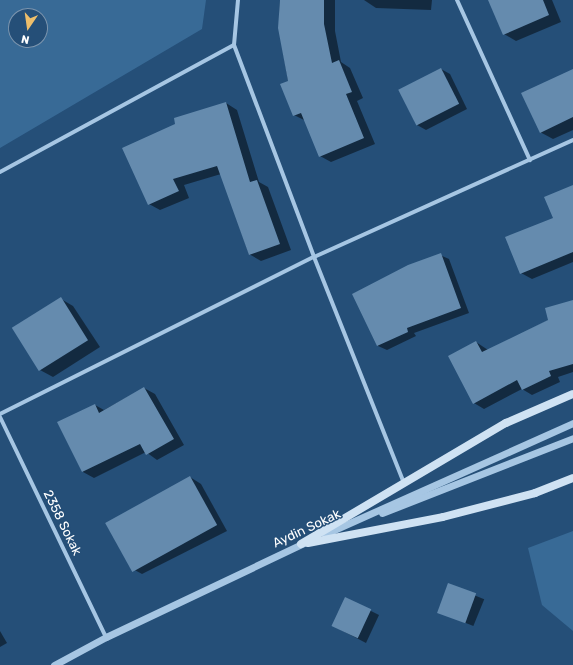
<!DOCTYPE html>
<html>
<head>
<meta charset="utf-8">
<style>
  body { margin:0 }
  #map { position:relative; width:573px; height:665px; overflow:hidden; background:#254f78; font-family:Rubik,sans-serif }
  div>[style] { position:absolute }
  .green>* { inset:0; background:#386a96 }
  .shadow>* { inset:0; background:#0007; transform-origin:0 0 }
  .building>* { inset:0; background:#658bae; transform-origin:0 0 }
  .minor>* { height:4px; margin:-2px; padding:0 2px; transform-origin:2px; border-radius:2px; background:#a6c6e3 }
  .tertiary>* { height:7px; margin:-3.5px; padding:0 3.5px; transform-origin:3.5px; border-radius:3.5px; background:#a6c6e3 }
  .secondary>* { height:8px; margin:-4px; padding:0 4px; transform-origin:4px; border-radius:4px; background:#cfe2f3 }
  span { translate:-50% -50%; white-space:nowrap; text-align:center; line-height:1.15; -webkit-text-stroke:3px #254f78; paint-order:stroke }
  .street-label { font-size:13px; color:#fff }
  .north { position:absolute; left:8px; top:8px; width:40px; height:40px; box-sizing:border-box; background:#254f78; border:1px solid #7c95ae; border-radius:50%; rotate:193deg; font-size:11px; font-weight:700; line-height:16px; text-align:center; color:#fff }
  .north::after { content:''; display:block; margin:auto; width:14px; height:18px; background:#edbe6b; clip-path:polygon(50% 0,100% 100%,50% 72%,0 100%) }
</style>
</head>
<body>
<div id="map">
  <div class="green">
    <i style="clip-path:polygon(evenodd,0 0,206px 0,202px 29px,0 148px,0 0,16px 16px,40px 16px,40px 40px,16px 40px,16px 16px)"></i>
    <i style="clip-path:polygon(573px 531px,573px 631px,542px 605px,528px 548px)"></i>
  </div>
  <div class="shadow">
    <i style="clip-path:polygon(280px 0,335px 0,335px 31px,341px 62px,350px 68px,363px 98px,357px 101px,375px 144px,331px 162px,320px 156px,306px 121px,294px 115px,279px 28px)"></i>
    <i style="clip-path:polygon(364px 0,432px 0,431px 10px,376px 8px)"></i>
    <i style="clip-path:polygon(489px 0,552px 0,561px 22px,516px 41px,504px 34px)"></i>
    <i style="clip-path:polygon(441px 69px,450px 74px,467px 109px,426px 130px,417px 125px)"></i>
    <i style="clip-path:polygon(573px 70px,573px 130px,553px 139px,540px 132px)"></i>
    <i style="clip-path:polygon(226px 103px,237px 110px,259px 182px,268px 187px,291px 250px,261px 261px,249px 254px,221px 174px,184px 185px,189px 198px,160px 210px,149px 204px)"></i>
    <i style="clip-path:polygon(573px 186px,573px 262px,532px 279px,521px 273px)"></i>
    <i style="clip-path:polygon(440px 255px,449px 259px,469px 313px,414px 333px,416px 336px,387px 350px,378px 346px,353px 294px)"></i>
    <i style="clip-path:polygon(61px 299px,73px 306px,100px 347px,53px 377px,40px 370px)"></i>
    <i style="clip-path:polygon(573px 301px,573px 372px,558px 377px,560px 382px,532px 395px,522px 389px,484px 409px,474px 403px,476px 342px,488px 350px,549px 320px)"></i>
    <i style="clip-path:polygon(144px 388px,155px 394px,184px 445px,157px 460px,146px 452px,94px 478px,83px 472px,59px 423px,95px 405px,104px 410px)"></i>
    <i style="clip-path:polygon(190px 477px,201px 484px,227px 531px,142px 574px,131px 568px,107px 523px)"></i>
    <i style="left:449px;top:585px;width:38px;height:29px;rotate:22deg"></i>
    <i style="clip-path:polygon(345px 598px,379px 615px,366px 643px,341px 630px)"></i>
    <i style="clip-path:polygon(0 631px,7px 643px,0 647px)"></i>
  </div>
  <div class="building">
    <i style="clip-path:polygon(280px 0,324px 0,324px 24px,332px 63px,339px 60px,352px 92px,346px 94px,364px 138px,319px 157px,301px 113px,293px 116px,280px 84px,288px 81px,278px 28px)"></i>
    <i style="clip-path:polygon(488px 0,543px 0,549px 15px,503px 35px)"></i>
    <i style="left:441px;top:68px;width:40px;height:48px;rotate:63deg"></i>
    <i style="clip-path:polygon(573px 69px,573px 117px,540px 133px,521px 93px)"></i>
    <i style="clip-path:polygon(226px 102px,250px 182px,257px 180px,280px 244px,249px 255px,217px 166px,173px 179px,179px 191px,148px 205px,122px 148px,175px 124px,174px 118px)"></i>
    <i style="clip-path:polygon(573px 185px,573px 252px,520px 274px,505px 237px,553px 218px,544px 197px)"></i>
    <i style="clip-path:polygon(441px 253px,461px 308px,407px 328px,408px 332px,377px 346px,352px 294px,408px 265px)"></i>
    <i style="left:61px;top:297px;width:51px;height:58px;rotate:58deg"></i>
    <i style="clip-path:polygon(573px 300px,573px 364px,549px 371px,551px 376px,522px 390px,517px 380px,473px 404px,448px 356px,476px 341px,482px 352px,548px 320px,545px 308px)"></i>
    <i style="clip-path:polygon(144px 387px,174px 439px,146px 455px,140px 444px,82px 472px,57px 422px,95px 404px,99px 413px)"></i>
    <i style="left:190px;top:476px;width:56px;height:97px;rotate:61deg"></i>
    <i style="left:448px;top:583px;width:30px;height:32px;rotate:20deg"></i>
    <i style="left:345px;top:597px;width:29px;height:32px;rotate:25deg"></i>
  </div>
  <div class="minor">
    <i style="left:238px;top:0;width:45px;rotate:95.1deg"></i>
    <i style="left:234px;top:45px;width:227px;rotate:69.3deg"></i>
    <i style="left:314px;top:257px;width:243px;rotate:68.3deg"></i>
    <i style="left:457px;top:0;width:176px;rotate:65.5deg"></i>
    <i style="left:0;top:172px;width:266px;rotate:-28.5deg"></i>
    <i style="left:0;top:414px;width:351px;rotate:-26.6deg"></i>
    <i style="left:314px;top:257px;width:284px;rotate:-24.3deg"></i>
    <i style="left:0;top:417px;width:244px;rotate:64.3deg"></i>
  </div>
  <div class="tertiary">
    <i style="left:382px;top:513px;width:205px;rotate:-21.4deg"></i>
    <i style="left:325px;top:534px;width:272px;rotate:-24.1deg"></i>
    <i style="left:54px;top:665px;width:59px;rotate:-28.3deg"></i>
    <i style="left:106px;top:637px;width:221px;rotate:-25.4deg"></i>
  </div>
  <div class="secondary">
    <i style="left:308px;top:543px;width:137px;rotate:-10.9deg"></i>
    <i style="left:443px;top:517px;width:95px;rotate:-14.6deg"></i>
    <i style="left:535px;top:493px;width:41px;rotate:-21.5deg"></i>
    <i style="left:301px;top:544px;width:238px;rotate:-30.6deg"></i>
    <i style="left:506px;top:423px;width:73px;rotate:-23.4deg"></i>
  </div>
  <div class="street-label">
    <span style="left:62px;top:523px;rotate:64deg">2358 Sokak</span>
    <span style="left:307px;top:529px;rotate:-25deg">Aydin Sokak</span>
  </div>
  <div class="north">N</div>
</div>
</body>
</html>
